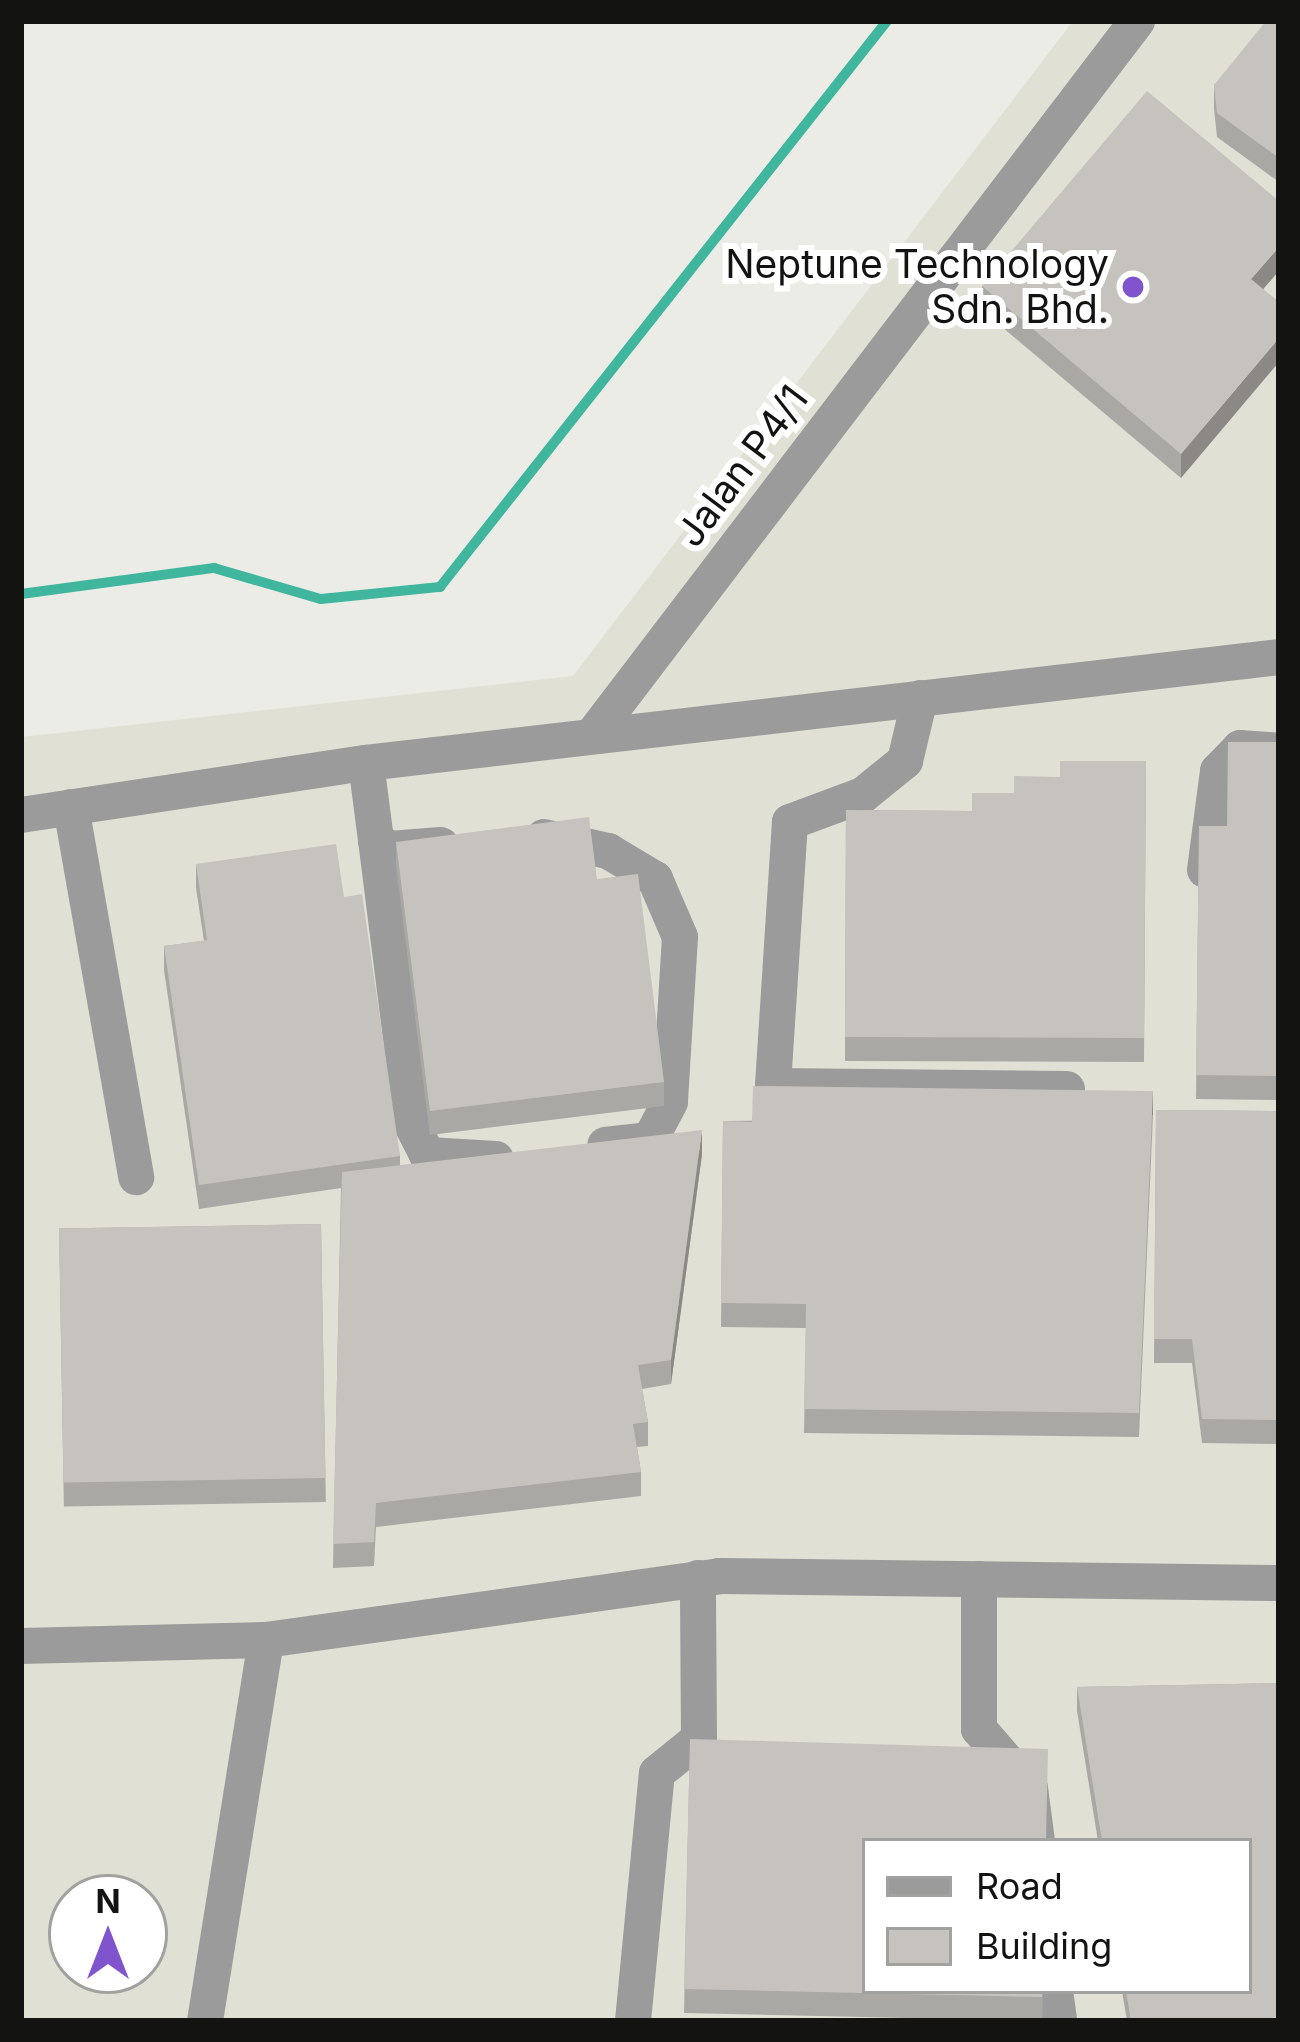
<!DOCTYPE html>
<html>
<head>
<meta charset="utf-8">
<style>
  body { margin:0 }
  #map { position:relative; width:1300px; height:2042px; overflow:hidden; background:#ecece7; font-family:Inter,sans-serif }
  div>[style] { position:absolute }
  .built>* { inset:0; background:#e0e0d4 }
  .stream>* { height:10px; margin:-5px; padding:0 5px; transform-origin:5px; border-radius:5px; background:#40b69f }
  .minor>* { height:36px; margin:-18px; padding:0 18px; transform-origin:18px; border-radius:18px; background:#9a9b9a }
  .wall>* { inset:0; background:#aaa8a4; transform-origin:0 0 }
  .shaded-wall>* { inset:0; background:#8b8886; transform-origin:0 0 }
  .building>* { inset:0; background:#c6c3bf; transform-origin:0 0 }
  .dots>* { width:33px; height:33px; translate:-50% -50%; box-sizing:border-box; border:6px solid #fff; border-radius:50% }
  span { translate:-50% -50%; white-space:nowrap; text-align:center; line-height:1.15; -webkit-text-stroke:12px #fff; paint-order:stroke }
  .poi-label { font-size:39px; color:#131311 }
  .right { translate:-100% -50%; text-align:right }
  .street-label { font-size:39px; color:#131311 }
  .frame { position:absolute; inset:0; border:24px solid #131311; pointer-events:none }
  .legend { position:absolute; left:862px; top:1838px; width:390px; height:156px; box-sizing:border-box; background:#fff; border:3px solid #a1a1a0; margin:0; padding:15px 21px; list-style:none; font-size:36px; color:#131311 }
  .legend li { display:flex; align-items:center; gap:24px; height:60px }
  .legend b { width:60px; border:3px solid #a1a1a0 }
  .north { position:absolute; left:48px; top:1874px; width:120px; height:120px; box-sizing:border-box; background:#fff; border:3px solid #a1a1a0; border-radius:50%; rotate:0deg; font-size:33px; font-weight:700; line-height:48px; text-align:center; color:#131311 }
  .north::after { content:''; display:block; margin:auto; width:42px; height:54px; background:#8054cd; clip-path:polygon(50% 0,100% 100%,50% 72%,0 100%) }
</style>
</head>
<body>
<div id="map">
  <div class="built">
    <i style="clip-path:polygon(evenodd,1073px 21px,1279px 21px,1279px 2021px,21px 2021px,21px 737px,573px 676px,1073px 21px,865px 1841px,1249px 1841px,1249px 1991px,865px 1991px,865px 1841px,1073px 21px,72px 1898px,144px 1898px,144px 1970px,72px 1970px,72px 1898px)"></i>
  </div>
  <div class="stream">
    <i style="left:21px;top:594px;width:195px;rotate:-7.7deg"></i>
    <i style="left:214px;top:568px;width:111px;rotate:16.2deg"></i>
    <i style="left:321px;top:599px;width:120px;rotate:-5.8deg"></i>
    <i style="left:440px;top:587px;width:721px;rotate:-51.7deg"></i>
  </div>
  <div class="minor">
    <i style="left:920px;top:698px;width:65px;rotate:103.4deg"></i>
    <i style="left:905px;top:761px;width:54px;rotate:141deg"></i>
    <i style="left:863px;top:795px;width:78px;rotate:159.7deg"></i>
    <i style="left:790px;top:822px;width:265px;rotate:93.7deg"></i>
    <i style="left:773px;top:1086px;width:294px;rotate:0.6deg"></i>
    <i style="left:592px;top:736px;width:899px;rotate:-52.68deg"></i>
    <i style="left:366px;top:763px;width:78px;rotate:82.6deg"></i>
    <i style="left:376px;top:840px;width:17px;rotate:33deg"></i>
    <i style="left:390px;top:849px;width:51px;rotate:-4.5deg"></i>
    <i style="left:71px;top:807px;width:376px;rotate:80deg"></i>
    <i style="left:21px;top:815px;width:349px;rotate:-8.6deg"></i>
    <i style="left:366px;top:763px;width:919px;rotate:-6.62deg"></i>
    <i style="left:544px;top:837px;width:66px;rotate:12.3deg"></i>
    <i style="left:608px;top:851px;width:55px;rotate:30.8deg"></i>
    <i style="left:655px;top:879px;width:63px;rotate:66.7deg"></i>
    <i style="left:680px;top:937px;width:165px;rotate:93.5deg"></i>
    <i style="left:670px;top:1102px;width:43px;rotate:117.8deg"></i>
    <i style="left:650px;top:1140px;width:45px;rotate:173.7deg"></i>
    <i style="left:376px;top:840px;width:287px;rotate:82.8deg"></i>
    <i style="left:412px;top:1125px;width:34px;rotate:63deg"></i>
    <i style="left:427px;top:1155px;width:69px;rotate:3.3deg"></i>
    <i style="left:1205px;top:870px;width:100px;rotate:-82.5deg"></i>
    <i style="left:1218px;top:771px;width:32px;rotate:-46deg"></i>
    <i style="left:1240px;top:748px;width:39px;rotate:4deg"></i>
    <i style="left:979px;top:1579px;width:150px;rotate:90deg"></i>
    <i style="left:979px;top:1729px;width:78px;rotate:49.2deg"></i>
    <i style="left:1030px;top:1788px;width:53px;rotate:82.5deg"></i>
    <i style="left:21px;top:1646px;width:245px;rotate:-1.4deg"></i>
    <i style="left:266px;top:1640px;width:457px;rotate:-8deg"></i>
    <i style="left:719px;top:1576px;width:560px;rotate:0.72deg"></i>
    <i style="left:1055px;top:1991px;width:30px;rotate:82deg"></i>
    <i style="left:205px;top:2021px;width:386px;rotate:-80.9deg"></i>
    <i style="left:633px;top:2021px;width:249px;rotate:-84.5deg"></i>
    <i style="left:657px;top:1773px;width:54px;rotate:-39deg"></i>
    <i style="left:699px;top:1739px;width:161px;rotate:-90.4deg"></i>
  </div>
  <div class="wall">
    <i style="clip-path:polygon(1279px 21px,1279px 182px,1217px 137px,1214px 109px,1214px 85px)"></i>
    <i style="clip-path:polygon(982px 286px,1264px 289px,1181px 478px,982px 310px)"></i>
    <i style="clip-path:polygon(1279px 742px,1279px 1100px,1196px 1099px,1199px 826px,1227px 826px)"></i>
    <i style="clip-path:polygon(1146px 761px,1144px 1062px,845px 1061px,846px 810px,972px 811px,1014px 793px,1060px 777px)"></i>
    <i style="clip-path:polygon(396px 842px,597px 879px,664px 1082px,664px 1106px,430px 1135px,396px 866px)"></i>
    <i style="clip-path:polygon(196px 864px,344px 897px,400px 1156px,400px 1165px,702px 1154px,671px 1384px,642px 1389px,648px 1422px,648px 1446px,637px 1447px,641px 1472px,641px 1496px,376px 1527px,374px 1566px,333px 1568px,341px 1188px,199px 1209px,164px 970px,164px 946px,204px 941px,196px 888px)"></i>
    <i style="clip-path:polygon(1156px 1110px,1279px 1111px,1279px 1444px,1202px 1443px,1192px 1363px,1154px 1363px)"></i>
    <i style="clip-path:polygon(1153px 1115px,1139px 1437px,804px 1433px,806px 1328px,721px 1327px,723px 1121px)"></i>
    <i style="left:321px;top:1224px;width:278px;height:262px;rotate:89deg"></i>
    <i style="clip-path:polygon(1279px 1683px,1279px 2021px,1127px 2021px,1122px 1991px,1249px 1991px,1249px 1841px,1098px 1841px,1077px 1711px,1077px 1687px)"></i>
    <i style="clip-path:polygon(690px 1739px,1043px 1991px,1042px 2021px,684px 2013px)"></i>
  </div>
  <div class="shaded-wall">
    <i style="clip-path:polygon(1279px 247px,1279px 271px,1251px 303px,1251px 279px)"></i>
    <i style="clip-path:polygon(1279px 338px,1279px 362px,1181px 478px,1181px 454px)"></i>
    <i style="left:1153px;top:1091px;width:24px;height:322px;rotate:90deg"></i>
    <i style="clip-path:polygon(702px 1130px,702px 1154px,671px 1384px,671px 1360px)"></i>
  </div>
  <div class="building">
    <i style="clip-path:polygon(1266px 21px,1279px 21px,1279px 158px,1217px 113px,1214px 85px)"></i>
    <i style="clip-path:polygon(1147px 91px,1279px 201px,1279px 247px,1251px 279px,1279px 302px,1279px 338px,1181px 454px,982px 286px)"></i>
    <i style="clip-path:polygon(1228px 742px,1279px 742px,1279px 1076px,1196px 1075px,1199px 826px,1227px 826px)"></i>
    <i style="clip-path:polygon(1060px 761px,1146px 761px,1144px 1038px,845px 1037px,846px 810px,972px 811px,972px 793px,1014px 793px,1014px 776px,1060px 777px)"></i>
    <i style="clip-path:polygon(589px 817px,597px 879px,638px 874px,664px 1082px,430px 1111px,396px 842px)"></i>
    <i style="clip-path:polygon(336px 844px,344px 897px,362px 894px,400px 1156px,199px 1185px,164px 946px,207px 940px,196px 864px)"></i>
    <i style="clip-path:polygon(753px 1086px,1153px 1091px,1139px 1413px,804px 1409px,806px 1304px,721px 1303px,723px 1121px,752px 1122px)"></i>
    <i style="clip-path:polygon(1156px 1110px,1279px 1111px,1279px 1420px,1202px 1419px,1192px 1339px,1154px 1339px)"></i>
    <i style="clip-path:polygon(702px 1130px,671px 1360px,638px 1365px,648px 1422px,633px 1424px,641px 1472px,376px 1503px,374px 1542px,333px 1544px,342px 1172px)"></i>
    <i style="left:321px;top:1224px;width:254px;height:262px;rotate:89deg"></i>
    <i style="clip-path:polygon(1279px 1683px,1279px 2021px,1131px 2021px,1126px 1991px,1249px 1991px,1249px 1841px,1102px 1841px,1077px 1687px)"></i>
    <i style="clip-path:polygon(690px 1739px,1048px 1749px,1046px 1841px,865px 1841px,865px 1991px,1042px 1991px,1042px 1997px,684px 1989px)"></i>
  </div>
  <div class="dots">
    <i style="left:1133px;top:287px;background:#8054cd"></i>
  </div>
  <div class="poi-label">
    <span class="right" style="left:1109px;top:287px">Neptune Technology<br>Sdn. Bhd.</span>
  </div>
  <div class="street-label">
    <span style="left:742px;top:466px;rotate:-53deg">Jalan P4/1</span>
  </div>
  <div class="frame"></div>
  <ul class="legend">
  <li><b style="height:15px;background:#9a9b9a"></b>Road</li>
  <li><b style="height:33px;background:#c6c3bf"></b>Building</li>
  </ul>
  <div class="north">N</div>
</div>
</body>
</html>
